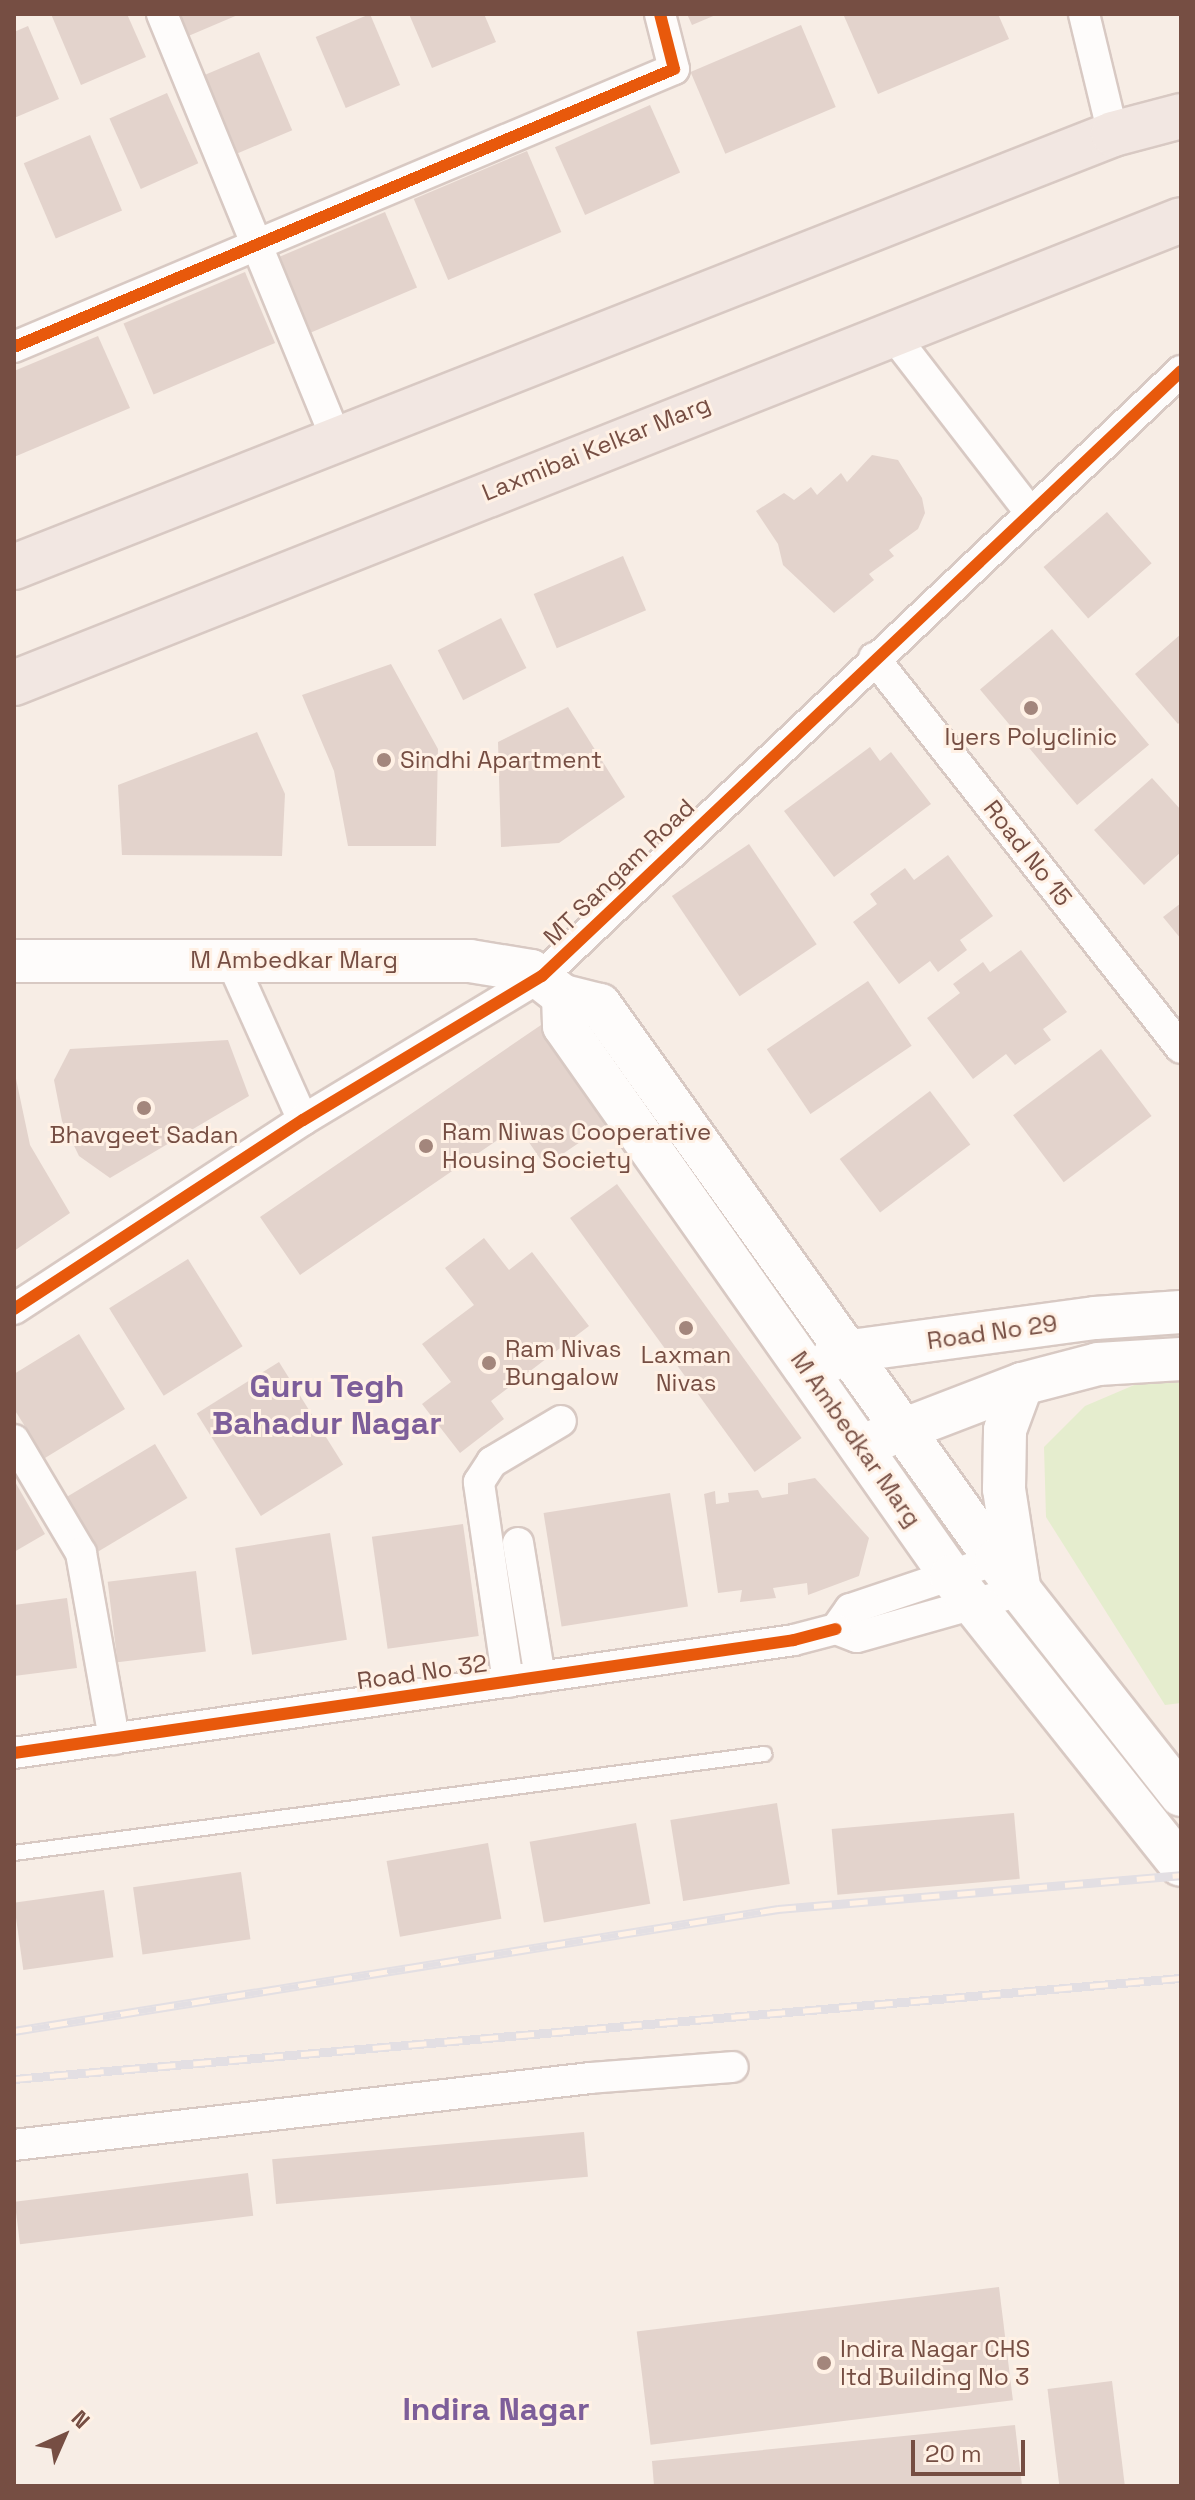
<!DOCTYPE html>
<html>
<head>
<meta charset="utf-8">
<style>
  body { margin:0 }
  #map { position:relative; width:1195px; height:2500px; overflow:hidden; background:#f7ede5; font-family:"Space Grotesk",sans-serif }
  div>[style] { position:absolute }
  .green>* { inset:0; background:#e5edce }
  .building>* { inset:0; background:#e3d3cc; transform-origin:0 0 }
  .roads { filter:drop-shadow(2px 0 #d8c9c3) drop-shadow(-2px 0 #d8c9c3) drop-shadow(0 2px #d8c9c3) drop-shadow(0 -2px #d8c9c3) }
  .service>* { height:14px; margin:-7px; padding:0 7px; transform-origin:7px; border-radius:7px; background:#fefcfb }
  .minor>* { height:30px; margin:-15px; padding:0 15px; transform-origin:15px; border-radius:15px; background:#fefcfb }
  .secondary>* { height:42px; margin:-21px; padding:0 21px; transform-origin:21px; border-radius:21px; background:#fefcfb }
  .trunk>* { height:44px; margin:-22px; padding:0 22px; transform-origin:22px; border-radius:22px; background:#f2e7e2 }
  .rail>* { height:9px; margin-top:-4.5px; transform-origin:0; background:repeating-linear-gradient(90deg,#fff1e5 0 18px,#e3dfe3 0 36px); box-sizing:border-box; border-block:2px solid #e3dfe3 }
  .cycleway>* { height:12px; margin:-6px; padding:0 6px; transform-origin:6px; border-radius:6px; background:#e8590c }
  .dots>* { width:22px; height:22px; translate:-50% -50%; box-sizing:border-box; border:4px solid #fff1e5; border-radius:50% }
  span { translate:-50% -50%; white-space:nowrap; text-align:center; line-height:1.15; -webkit-text-stroke:6px #fff1e5; paint-order:stroke }
  .street-label { font-size:24px; color:#764e43 }
  .poi-label { font-size:24px; color:#764e43 }
  .left { translate:0 -50%; text-align:left }
  .district-label { font-size:32px; color:#7d5e9a; font-weight:700 }
  .frame { position:absolute; inset:0; border:16px solid #764e43; pointer-events:none }
  .north { position:absolute; left:24px; top:2396px; width:80px; height:80px; -webkit-text-stroke:6px #fff1e5; paint-order:stroke; rotate:45deg; font-size:22px; font-weight:700; line-height:32px; text-align:center; color:#764e43 }
  .north::after { content:''; display:block; margin:auto; width:28px; height:36px; background:#764e43; clip-path:polygon(50% 0,100% 100%,50% 72%,0 100%) }
  .scale { position:absolute; left:911px; top:2440px; width:114px; height:36px; box-sizing:border-box; border:4px solid #764e43; border-top:0; padding-left:10px; font-size:24px; line-height:28px; white-space:nowrap; color:#764e43; -webkit-text-stroke:6px #fff1e5; paint-order:stroke }
</style>
</head>
<body>
<div id="map">
  <div class="green">
    <i style="clip-path:polygon(1160px 1374px,1181px 1375px,1181px 1703px,1165px 1705px,1046px 1517px,1044px 1447px,1085px 1406px)"></i>
  </div>
  <div class="building">
    <i style="clip-path:polygon(51px 14px,127px 14px,146px 57px,81px 85px)"></i>
    <i style="clip-path:polygon(176px 14px,240px 14px,186px 37px)"></i>
    <i style="left:370px;top:14px;width:77px;height:59px;rotate:67deg"></i>
    <i style="clip-path:polygon(409px 14px,484px 14px,496px 42px,432px 68px)"></i>
    <i style="clip-path:polygon(687px 14px,718px 14px,692px 25px)"></i>
    <i style="clip-path:polygon(850px 14px,998px 14px,1009px 39px,878px 94px,844px 16px)"></i>
    <i style="left:801px;top:25px;width:89px;height:120px;rotate:67deg"></i>
    <i style="clip-path:polygon(28px 26px,59px 99px,14px 118px,14px 32px)"></i>
    <i style="left:259px;top:52px;width:85px;height:61px;rotate:67deg"></i>
    <i style="left:167px;top:93px;width:77px;height:63px;rotate:66deg"></i>
    <i style="left:650px;top:105px;width:74px;height:104px;rotate:66deg"></i>
    <i style="left:90px;top:135px;width:82px;height:72px;rotate:67deg"></i>
    <i style="left:527px;top:151px;width:88px;height:123px;rotate:67deg"></i>
    <i style="left:385px;top:212px;width:82px;height:121px;rotate:67deg"></i>
    <i style="left:245px;top:272px;width:77px;height:132px;rotate:67deg"></i>
    <i style="clip-path:polygon(98px 336px,130px 408px,14px 457px,14px 371px)"></i>
    <i style="clip-path:polygon(872px 455px,898px 460px,922px 498px,925px 513px,918px 529px,889px 550px,894px 556px,869px 574px,874px 580px,834px 613px,783px 565px,778px 544px,756px 511px,784px 493px,794px 500px,811px 487px,817px 495px,841px 473px,847px 482px)"></i>
    <i style="left:1107px;top:512px;width:68px;height:84px;rotate:49deg"></i>
    <i style="left:623px;top:556px;width:59px;height:97px;rotate:67deg"></i>
    <i style="left:501px;top:618px;width:56px;height:71px;rotate:63deg"></i>
    <i style="left:1052px;top:629px;width:151px;height:94px;rotate:50deg"></i>
    <i style="clip-path:polygon(1181px 634px,1181px 721px,1178px 724px,1135px 674px)"></i>
    <i style="clip-path:polygon(391px 664px,438px 749px,436px 846px,348px 846px,334px 771px,302px 695px)"></i>
    <i style="clip-path:polygon(568px 707px,625px 797px,559px 843px,501px 847px,498px 742px)"></i>
    <i style="clip-path:polygon(257px 732px,285px 794px,282px 856px,122px 855px,118px 785px)"></i>
    <i style="clip-path:polygon(870px 747px,880px 761px,891px 752px,931px 804px,834px 877px,784px 811px)"></i>
    <i style="clip-path:polygon(1152px 778px,1181px 810px,1181px 852px,1144px 885px,1094px 830px)"></i>
    <i style="left:749px;top:844px;width:121px;height:93px;rotate:56deg"></i>
    <i style="clip-path:polygon(948px 855px,993px 916px,960px 940px,967px 950px,938px 972px,930px 961px,899px 984px,853px 922px,877px 904px,870px 894px,905px 868px,914px 880px)"></i>
    <i style="clip-path:polygon(1181px 903px,1181px 939px,1163px 917px)"></i>
    <i style="clip-path:polygon(1021px 950px,1067px 1012px,1043px 1029px,1051px 1040px,1015px 1065px,1006px 1054px,973px 1079px,927px 1018px,960px 993px,953px 984px,983px 962px,990px 972px)"></i>
    <i style="left:868px;top:981px;width:78px;height:122px;rotate:56deg"></i>
    <i style="clip-path:polygon(541px 1025px,608px 1123px,545px 1166px,518px 1126px,300px 1275px,260px 1217px)"></i>
    <i style="clip-path:polygon(228px 1040px,249px 1096px,110px 1178px,79px 1156px,62px 1121px,54px 1080px,70px 1049px)"></i>
    <i style="left:1101px;top:1049px;width:84px;height:110px;rotate:53deg"></i>
    <i style="clip-path:polygon(15px 1074px,30px 1145px,70px 1213px,14px 1251px)"></i>
    <i style="left:930px;top:1091px;width:67px;height:113px;rotate:53deg"></i>
    <i style="left:617px;top:1184px;width:314px;height:58px;rotate:54deg"></i>
    <i style="clip-path:polygon(484px 1238px,509px 1270px,532px 1252px,589px 1326px,491px 1401px,504px 1419px,460px 1453px,422px 1404px,451px 1382px,422px 1344px,474px 1305px,445px 1268px)"></i>
    <i style="left:188px;top:1259px;width:103px;height:93px;rotate:58deg"></i>
    <i style="clip-path:polygon(79px 1334px,125px 1409px,45px 1458px,14px 1409px,14px 1374px)"></i>
    <i style="left:279px;top:1362px;width:121px;height:97px;rotate:58deg"></i>
    <i style="left:155px;top:1444px;width:63px;height:107px;rotate:59deg"></i>
    <i style="clip-path:polygon(815px 1478px,869px 1538px,859px 1576px,808px 1595px,807px 1583px,773px 1588px,776px 1598px,740px 1602px,742px 1590px,718px 1593px,704px 1494px,715px 1491px,716px 1504px,729px 1502px,728px 1493px,758px 1490px,762px 1498px,788px 1494px,788px 1483px)"></i>
    <i style="clip-path:polygon(14px 1480px,45px 1534px,14px 1552px)"></i>
    <i style="left:670px;top:1493px;width:115px;height:128px;rotate:81deg"></i>
    <i style="left:463px;top:1524px;width:113px;height:92px;rotate:82deg"></i>
    <i style="left:330px;top:1533px;width:108px;height:96px;rotate:81deg"></i>
    <i style="left:196px;top:1571px;width:81px;height:89px;rotate:83deg"></i>
    <i style="clip-path:polygon(67px 1598px,77px 1668px,14px 1676px,14px 1605px)"></i>
    <i style="left:777px;top:1803px;width:82px;height:108px;rotate:81deg"></i>
    <i style="left:1014px;top:1813px;width:66px;height:183px;rotate:85deg"></i>
    <i style="left:636px;top:1823px;width:82px;height:108px;rotate:80deg"></i>
    <i style="left:488px;top:1843px;width:77px;height:103px;rotate:80deg"></i>
    <i style="left:241px;top:1872px;width:68px;height:109px;rotate:82deg"></i>
    <i style="left:104px;top:1890px;width:68px;height:91px;rotate:82deg"></i>
    <i style="left:584px;top:2132px;width:45px;height:313px;rotate:85deg"></i>
    <i style="left:248px;top:2173px;width:43px;height:235px;rotate:83deg"></i>
    <i style="left:999px;top:2287px;width:114px;height:365px;rotate:83deg"></i>
    <i style="left:1112px;top:2381px;width:106px;height:65px;rotate:83deg"></i>
    <i style="clip-path:polygon(1015px 2425px,1022px 2486px,654px 2486px,652px 2461px)"></i>
  </div>
  <div class="roads">
    <div class="service">
      <i style="left:14px;top:1853px;width:757px;rotate:-7.52deg"></i>
    </div>
    <div class="minor">
      <i style="left:162px;top:14px;width:461px;rotate:67.7deg"></i>
      <i style="left:1084px;top:14px;width:123px;rotate:76.4deg"></i>
      <i style="left:890px;top:331px;width:229px;rotate:52.3deg"></i>
      <i style="left:14px;top:347px;width:716px;rotate:-22.84deg"></i>
      <i style="left:674px;top:69px;width:57px;rotate:-104.3deg"></i>
      <i style="left:874px;top:658px;width:496px;rotate:51.8deg"></i>
      <i style="left:231px;top:960px;width:175px;rotate:65.8deg"></i>
      <i style="left:14px;top:1309px;width:345px;rotate:-33.2deg"></i>
      <i style="left:303px;top:1120px;width:279px;rotate:-31.1deg"></i>
      <i style="left:542px;top:976px;width:880px;rotate:-43.43deg"></i>
      <i style="left:14px;top:1440px;width:131px;rotate:59.3deg"></i>
      <i style="left:81px;top:1553px;width:189px;rotate:79.9deg"></i>
      <i style="left:518px;top:1543px;width:136px;rotate:80.7deg"></i>
      <i style="left:996px;top:1560px;width:154px;rotate:161.4deg"></i>
      <i style="left:850px;top:1609px;width:24px;rotate:125deg"></i>
      <i style="left:836px;top:1629px;width:22px;rotate:21deg"></i>
      <i style="left:857px;top:1637px;width:169px;rotate:-15.8deg"></i>
      <i style="left:508px;top:1682px;width:202px;rotate:-98.3deg"></i>
      <i style="left:479px;top:1482px;width:24px;rotate:-57deg"></i>
      <i style="left:492px;top:1462px;width:80px;rotate:-30.7deg"></i>
      <i style="left:14px;top:1753px;width:788px;rotate:-8.24deg"></i>
      <i style="left:794px;top:1640px;width:43px;rotate:-14.7deg"></i>
      <i style="left:14px;top:2145px;width:580px;rotate:-6.63deg"></i>
      <i style="left:590px;top:2078px;width:143px;rotate:-4.4deg"></i>
    </div>
    <div class="secondary">
      <i style="left:14px;top:961px;width:456px"></i>
      <i style="left:470px;top:961px;width:62px;rotate:9.3deg"></i>
      <i style="left:531px;top:971px;width:41px;rotate:38deg"></i>
      <i style="left:563px;top:996px;width:38px;rotate:14deg"></i>
      <i style="left:600px;top:1005px;width:682px;rotate:54.49deg"></i>
      <i style="left:996px;top:1560px;width:299px;rotate:51.8deg"></i>
      <i style="left:563px;top:996px;width:30px;rotate:88deg"></i>
      <i style="left:564px;top:1026px;width:673px;rotate:54.87deg"></i>
      <i style="left:951px;top:1576px;width:369px;rotate:51.5deg"></i>
      <i style="left:831px;top:1360px;width:22px;rotate:-24deg"></i>
      <i style="left:851px;top:1351px;width:246px;rotate:-7.7deg"></i>
      <i style="left:1095px;top:1318px;width:86px;rotate:-4deg"></i>
      <i style="left:879px;top:1439px;width:153px;rotate:-21deg"></i>
      <i style="left:1022px;top:1384px;width:79px;rotate:-14.7deg"></i>
      <i style="left:1098px;top:1364px;width:83px;rotate:-3.4deg"></i>
      <i style="left:1019px;top:1586px;width:98px;rotate:-98.8deg"></i>
      <i style="left:1004px;top:1489px;width:59px;rotate:-89deg"></i>
      <i style="left:1005px;top:1430px;width:49px;rotate:-69.7deg"></i>
    </div>
    <div class="trunk">
      <i style="left:14px;top:567px;width:1181px;rotate:-21.5deg"></i>
      <i style="left:1113px;top:134px;width:70px;rotate:-14.8deg"></i>
      <i style="left:14px;top:683px;width:1255px;rotate:-21.64deg"></i>
    </div>
  </div>
  <div class="rail">
    <i style="left:14px;top:2031px;width:774px;rotate:-9.07deg"></i>
    <i style="left:778px;top:1909px;width:404px;rotate:-4.8deg"></i>
    <i style="left:14px;top:2079px;width:1171px;rotate:-4.95deg"></i>
  </div>
  <div class="cycleway">
    <i style="left:14px;top:347px;width:716px;rotate:-22.84deg"></i>
    <i style="left:674px;top:69px;width:57px;rotate:-104.3deg"></i>
    <i style="left:14px;top:1309px;width:345px;rotate:-33.2deg"></i>
    <i style="left:303px;top:1120px;width:279px;rotate:-31.1deg"></i>
    <i style="left:542px;top:976px;width:880px;rotate:-43.43deg"></i>
    <i style="left:14px;top:1753px;width:788px;rotate:-8.24deg"></i>
    <i style="left:794px;top:1640px;width:43px;rotate:-14.7deg"></i>
  </div>
  <div class="dots">
    <i style="left:1031px;top:708px;background:#a3867c"></i>
    <i style="left:384px;top:760px;background:#a3867c"></i>
    <i style="left:144px;top:1108px;background:#a3867c"></i>
    <i style="left:426px;top:1146px;background:#a3867c"></i>
    <i style="left:686px;top:1328px;background:#a3867c"></i>
    <i style="left:489px;top:1363px;background:#a3867c"></i>
    <i style="left:824px;top:2363px;background:#a3867c"></i>
  </div>
  <div class="street-label">
    <span style="left:596px;top:448px;rotate:-22deg">Laxmibai Kelkar Marg</span>
    <span style="left:1028px;top:853px;rotate:52deg">Road No 15</span>
    <span style="left:619px;top:872px;rotate:-44deg">MT Sangam Road</span>
    <span style="left:294px;top:960px">M Ambedkar Marg</span>
    <span style="left:992px;top:1332px;rotate:-8deg">Road No 29</span>
    <span style="left:856px;top:1439px;rotate:55deg">M Ambedkar Marg</span>
    <span style="left:422px;top:1672px;rotate:-8deg">Road No 32</span>
  </div>
  <div class="poi-label">
    <span style="left:1031px;top:737px">Iyers Polyclinic</span>
    <span class="left" style="left:400px;top:760px">Sindhi Apartment</span>
    <span class="left" style="left:442px;top:1146px">Ram Niwas Cooperative<br>Housing Society</span>
    <span style="left:144px;top:1135px">Bhavgeet Sadan</span>
    <span class="left" style="left:505px;top:1363px">Ram Nivas<br>Bungalow</span>
    <span style="left:686px;top:1369px">Laxman<br>Nivas</span>
    <span class="left" style="left:840px;top:2363px">Indira Nagar CHS<br>ltd Building No 3</span>
  </div>
  <div class="district-label">
    <span style="left:327px;top:1405px">Guru Tegh<br>Bahadur Nagar</span>
    <span style="left:496px;top:2409px">Indira Nagar</span>
  </div>
  <div class="frame"></div>
  <div class="north">N</div>
  <div class="scale">20 m</div>
</div>
</body>
</html>
